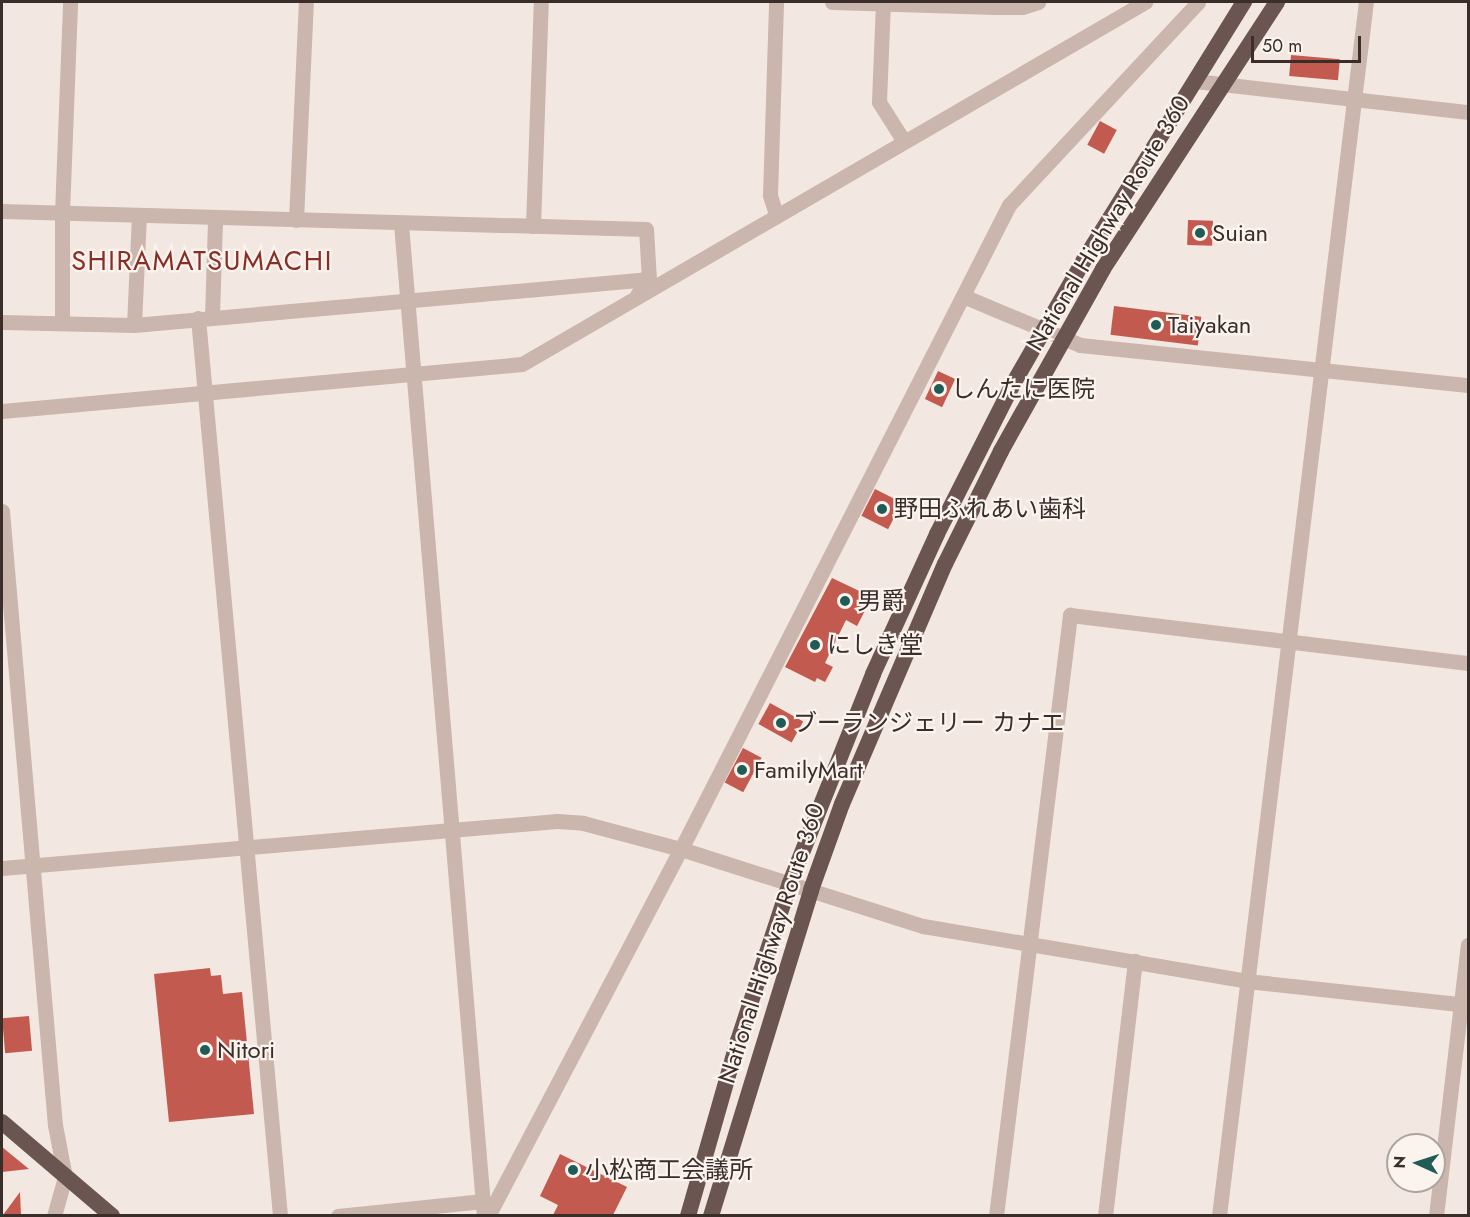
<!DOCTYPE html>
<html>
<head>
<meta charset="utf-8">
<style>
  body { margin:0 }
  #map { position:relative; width:1470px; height:1217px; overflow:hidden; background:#f3e8e1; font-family:Jost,"Noto Sans JP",sans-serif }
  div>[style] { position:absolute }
  .building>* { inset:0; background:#c35a4f; transform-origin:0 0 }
  .minor>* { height:15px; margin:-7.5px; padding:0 7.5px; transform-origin:7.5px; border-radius:7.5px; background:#cbb6ad }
  .tertiary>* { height:15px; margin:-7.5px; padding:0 7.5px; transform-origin:7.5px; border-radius:7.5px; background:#cbb6ad }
  .trunk>* { height:16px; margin:-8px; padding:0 8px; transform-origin:8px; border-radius:8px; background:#6b5550 }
  .dots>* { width:16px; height:16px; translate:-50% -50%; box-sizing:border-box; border:3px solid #faf3ee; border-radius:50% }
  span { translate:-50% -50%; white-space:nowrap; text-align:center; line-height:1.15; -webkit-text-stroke:4.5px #faf3ee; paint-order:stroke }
  .street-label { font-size:24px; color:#3a2e2b }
  .poi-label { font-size:24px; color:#3a2e2b }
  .left { translate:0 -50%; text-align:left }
  .quarter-label { font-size:27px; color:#872f26; letter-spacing:1.5px }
  .frame { position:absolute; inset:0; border:3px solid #3a2e2b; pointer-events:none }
  .north { position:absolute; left:1386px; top:1133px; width:60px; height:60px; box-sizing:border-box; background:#faf3ee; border:2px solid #ada4a0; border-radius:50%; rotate:273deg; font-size:16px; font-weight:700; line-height:24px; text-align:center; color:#3a2e2b }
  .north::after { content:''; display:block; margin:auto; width:21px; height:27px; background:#215b56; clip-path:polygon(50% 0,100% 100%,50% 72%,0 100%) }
  .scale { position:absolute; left:1251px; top:36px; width:110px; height:27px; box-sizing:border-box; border:3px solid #3a2e2b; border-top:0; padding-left:8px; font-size:18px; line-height:21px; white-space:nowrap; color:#3a2e2b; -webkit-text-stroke:4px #faf3ee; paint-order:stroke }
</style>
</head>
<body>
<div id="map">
  <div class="building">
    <i style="left:1291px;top:55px;width:49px;height:21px;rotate:5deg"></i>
    <i style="left:1100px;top:121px;width:19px;height:27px;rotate:28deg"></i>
    <i style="left:1188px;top:220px;width:25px;height:25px;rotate:2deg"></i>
    <i style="left:1114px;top:306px;width:88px;height:29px;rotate:7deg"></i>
    <i style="left:938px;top:371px;width:19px;height:31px;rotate:25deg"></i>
    <i style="left:875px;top:489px;width:30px;height:30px;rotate:27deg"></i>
    <i style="clip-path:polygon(832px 578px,872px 597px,857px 626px,846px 620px,825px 663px,833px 667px,825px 682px,817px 678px,815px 682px,785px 667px)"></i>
    <i style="left:770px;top:703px;width:38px;height:24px;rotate:29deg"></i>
    <i style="left:743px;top:748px;width:21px;height:39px;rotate:28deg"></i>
    <i style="clip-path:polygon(210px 968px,211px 976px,221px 975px,223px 994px,242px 992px,254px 1114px,169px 1122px,154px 974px)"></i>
    <i style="left:29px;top:1016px;width:35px;height:27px;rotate:85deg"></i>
    <i style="clip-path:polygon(2px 1147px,29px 1169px,2px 1172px)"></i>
    <i style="clip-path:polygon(560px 1154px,627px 1187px,613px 1215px,553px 1215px,558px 1205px,540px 1196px)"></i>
    <i style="clip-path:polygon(20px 1192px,21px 1215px,3px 1215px)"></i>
  </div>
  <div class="minor">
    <i style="left:832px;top:2px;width:162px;rotate:1.8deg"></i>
    <i style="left:994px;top:7px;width:28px"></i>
    <i style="left:1022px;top:7px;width:17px;rotate:-17deg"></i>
    <i style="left:883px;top:2px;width:100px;rotate:92.3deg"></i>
    <i style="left:879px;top:102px;width:45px;rotate:57.7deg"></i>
    <i style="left:1195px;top:81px;width:275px;rotate:6.5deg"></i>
    <i style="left:2px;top:211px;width:644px;rotate:1.6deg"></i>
    <i style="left:646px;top:229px;width:50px;rotate:86.6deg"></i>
    <i style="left:649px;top:279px;width:20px;rotate:127deg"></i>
    <i style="left:62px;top:213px;width:109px;rotate:90deg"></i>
    <i style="left:776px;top:214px;width:20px;rotate:-108deg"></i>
    <i style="left:770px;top:195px;width:193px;rotate:-88.2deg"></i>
    <i style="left:296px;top:220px;width:218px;rotate:-87.4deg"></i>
    <i style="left:401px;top:224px;width:995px;rotate:85.22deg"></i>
    <i style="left:963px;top:296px;width:127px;rotate:22.7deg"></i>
    <i style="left:1080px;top:345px;width:390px;rotate:5.9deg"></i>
    <i style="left:212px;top:317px;width:98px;rotate:-88.2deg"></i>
    <i style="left:198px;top:318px;width:902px;rotate:84.78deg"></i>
    <i style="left:2px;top:322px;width:132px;rotate:1.3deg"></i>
    <i style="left:134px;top:325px;width:517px;rotate:-5.1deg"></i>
    <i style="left:134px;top:325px;width:109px;rotate:-87.4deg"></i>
    <i style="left:2px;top:411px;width:522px;rotate:-5.16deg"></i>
    <i style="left:522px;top:364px;width:721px;rotate:-30.16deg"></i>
    <i style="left:2px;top:511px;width:616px;rotate:85.07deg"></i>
    <i style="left:55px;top:1125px;width:53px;rotate:79.1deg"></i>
    <i style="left:2px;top:868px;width:557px;rotate:-4.84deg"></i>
    <i style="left:557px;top:821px;width:26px;rotate:4deg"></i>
    <i style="left:583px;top:823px;width:101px;rotate:14.9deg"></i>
    <i style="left:681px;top:849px;width:254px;rotate:17.7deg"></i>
    <i style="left:923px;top:926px;width:329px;rotate:9.6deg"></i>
    <i style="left:1247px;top:981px;width:222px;rotate:6.2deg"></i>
    <i style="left:338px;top:1216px;width:146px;rotate:-5.9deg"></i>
    <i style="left:488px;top:1216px;width:415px;rotate:-62.3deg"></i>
    <i style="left:681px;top:849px;width:723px;rotate:-63.01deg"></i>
    <i style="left:1009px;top:205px;width:277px;rotate:-47deg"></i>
    <i style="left:996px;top:1216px;width:606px;rotate:-82.98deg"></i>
    <i style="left:1070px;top:615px;width:401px;rotate:6.9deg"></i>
    <i style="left:1105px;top:1216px;width:257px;rotate:-83.3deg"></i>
    <i style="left:1219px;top:1216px;width:1223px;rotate:-83.1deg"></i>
  </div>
  <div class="tertiary">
    <i style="left:62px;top:213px;width:211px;rotate:-87.8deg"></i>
    <i style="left:533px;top:226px;width:224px;rotate:-88deg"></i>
    <i style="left:54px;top:1216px;width:41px;rotate:-74.2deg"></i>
    <i style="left:1436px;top:1216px;width:273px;rotate:-83.3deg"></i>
  </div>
  <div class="trunk">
    <i style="left:2px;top:1122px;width:145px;rotate:40.5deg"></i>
    <i style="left:688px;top:1216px;width:182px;rotate:-74.1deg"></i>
    <i style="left:738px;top:1041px;width:166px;rotate:-71.8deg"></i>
    <i style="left:790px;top:883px;width:225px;rotate:-68.3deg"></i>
    <i style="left:873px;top:674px;width:154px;rotate:-65.4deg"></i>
    <i style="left:937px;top:534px;width:168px;rotate:-63.1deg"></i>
    <i style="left:1013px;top:384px;width:143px;rotate:-60.2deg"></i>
    <i style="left:1084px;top:260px;width:304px;rotate:-58.2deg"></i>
    <i style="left:711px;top:1216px;width:341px;rotate:-72.9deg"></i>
    <i style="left:811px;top:890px;width:91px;rotate:-70.2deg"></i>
    <i style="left:842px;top:804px;width:261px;rotate:-66.8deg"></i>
    <i style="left:945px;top:564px;width:126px;rotate:-63.6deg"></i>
    <i style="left:1001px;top:451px;width:209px;rotate:-60.7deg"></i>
    <i style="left:1103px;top:269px;width:319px;rotate:-56.9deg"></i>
  </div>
  <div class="dots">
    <i style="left:1200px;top:233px;background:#215b56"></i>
    <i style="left:1156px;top:325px;background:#215b56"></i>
    <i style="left:939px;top:389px;background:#215b56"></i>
    <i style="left:882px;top:509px;background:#215b56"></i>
    <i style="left:845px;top:601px;background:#215b56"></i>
    <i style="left:815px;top:645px;background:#215b56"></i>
    <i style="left:781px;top:723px;background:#215b56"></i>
    <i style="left:742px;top:770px;background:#215b56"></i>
    <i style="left:205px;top:1050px;background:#215b56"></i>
    <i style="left:573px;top:1170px;background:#215b56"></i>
  </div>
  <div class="street-label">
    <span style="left:1108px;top:223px;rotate:-59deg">National Highway Route 360</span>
    <span style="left:771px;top:943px;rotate:-72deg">National Highway Route 360</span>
  </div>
  <div class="poi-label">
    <span class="left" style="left:1212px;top:233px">Suian</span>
    <span class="left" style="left:1168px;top:325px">Taiyakan</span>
    <span class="left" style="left:951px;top:389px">しんたに医院</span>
    <span class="left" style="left:894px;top:509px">野田ふれあい歯科</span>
    <span class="left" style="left:857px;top:601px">男爵</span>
    <span class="left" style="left:827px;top:645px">にしき堂</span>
    <span class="left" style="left:793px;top:723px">ブーランジェリー カナエ</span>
    <span class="left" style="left:754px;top:770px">FamilyMart</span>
    <span class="left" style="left:217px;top:1050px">Nitori</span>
    <span class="left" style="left:585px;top:1170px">小松商工会議所</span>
  </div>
  <div class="quarter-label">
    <span style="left:202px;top:261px">SHIRAMATSUMACHI</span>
  </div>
  <div class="frame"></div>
  <div class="north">N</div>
  <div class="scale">50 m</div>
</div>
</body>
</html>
